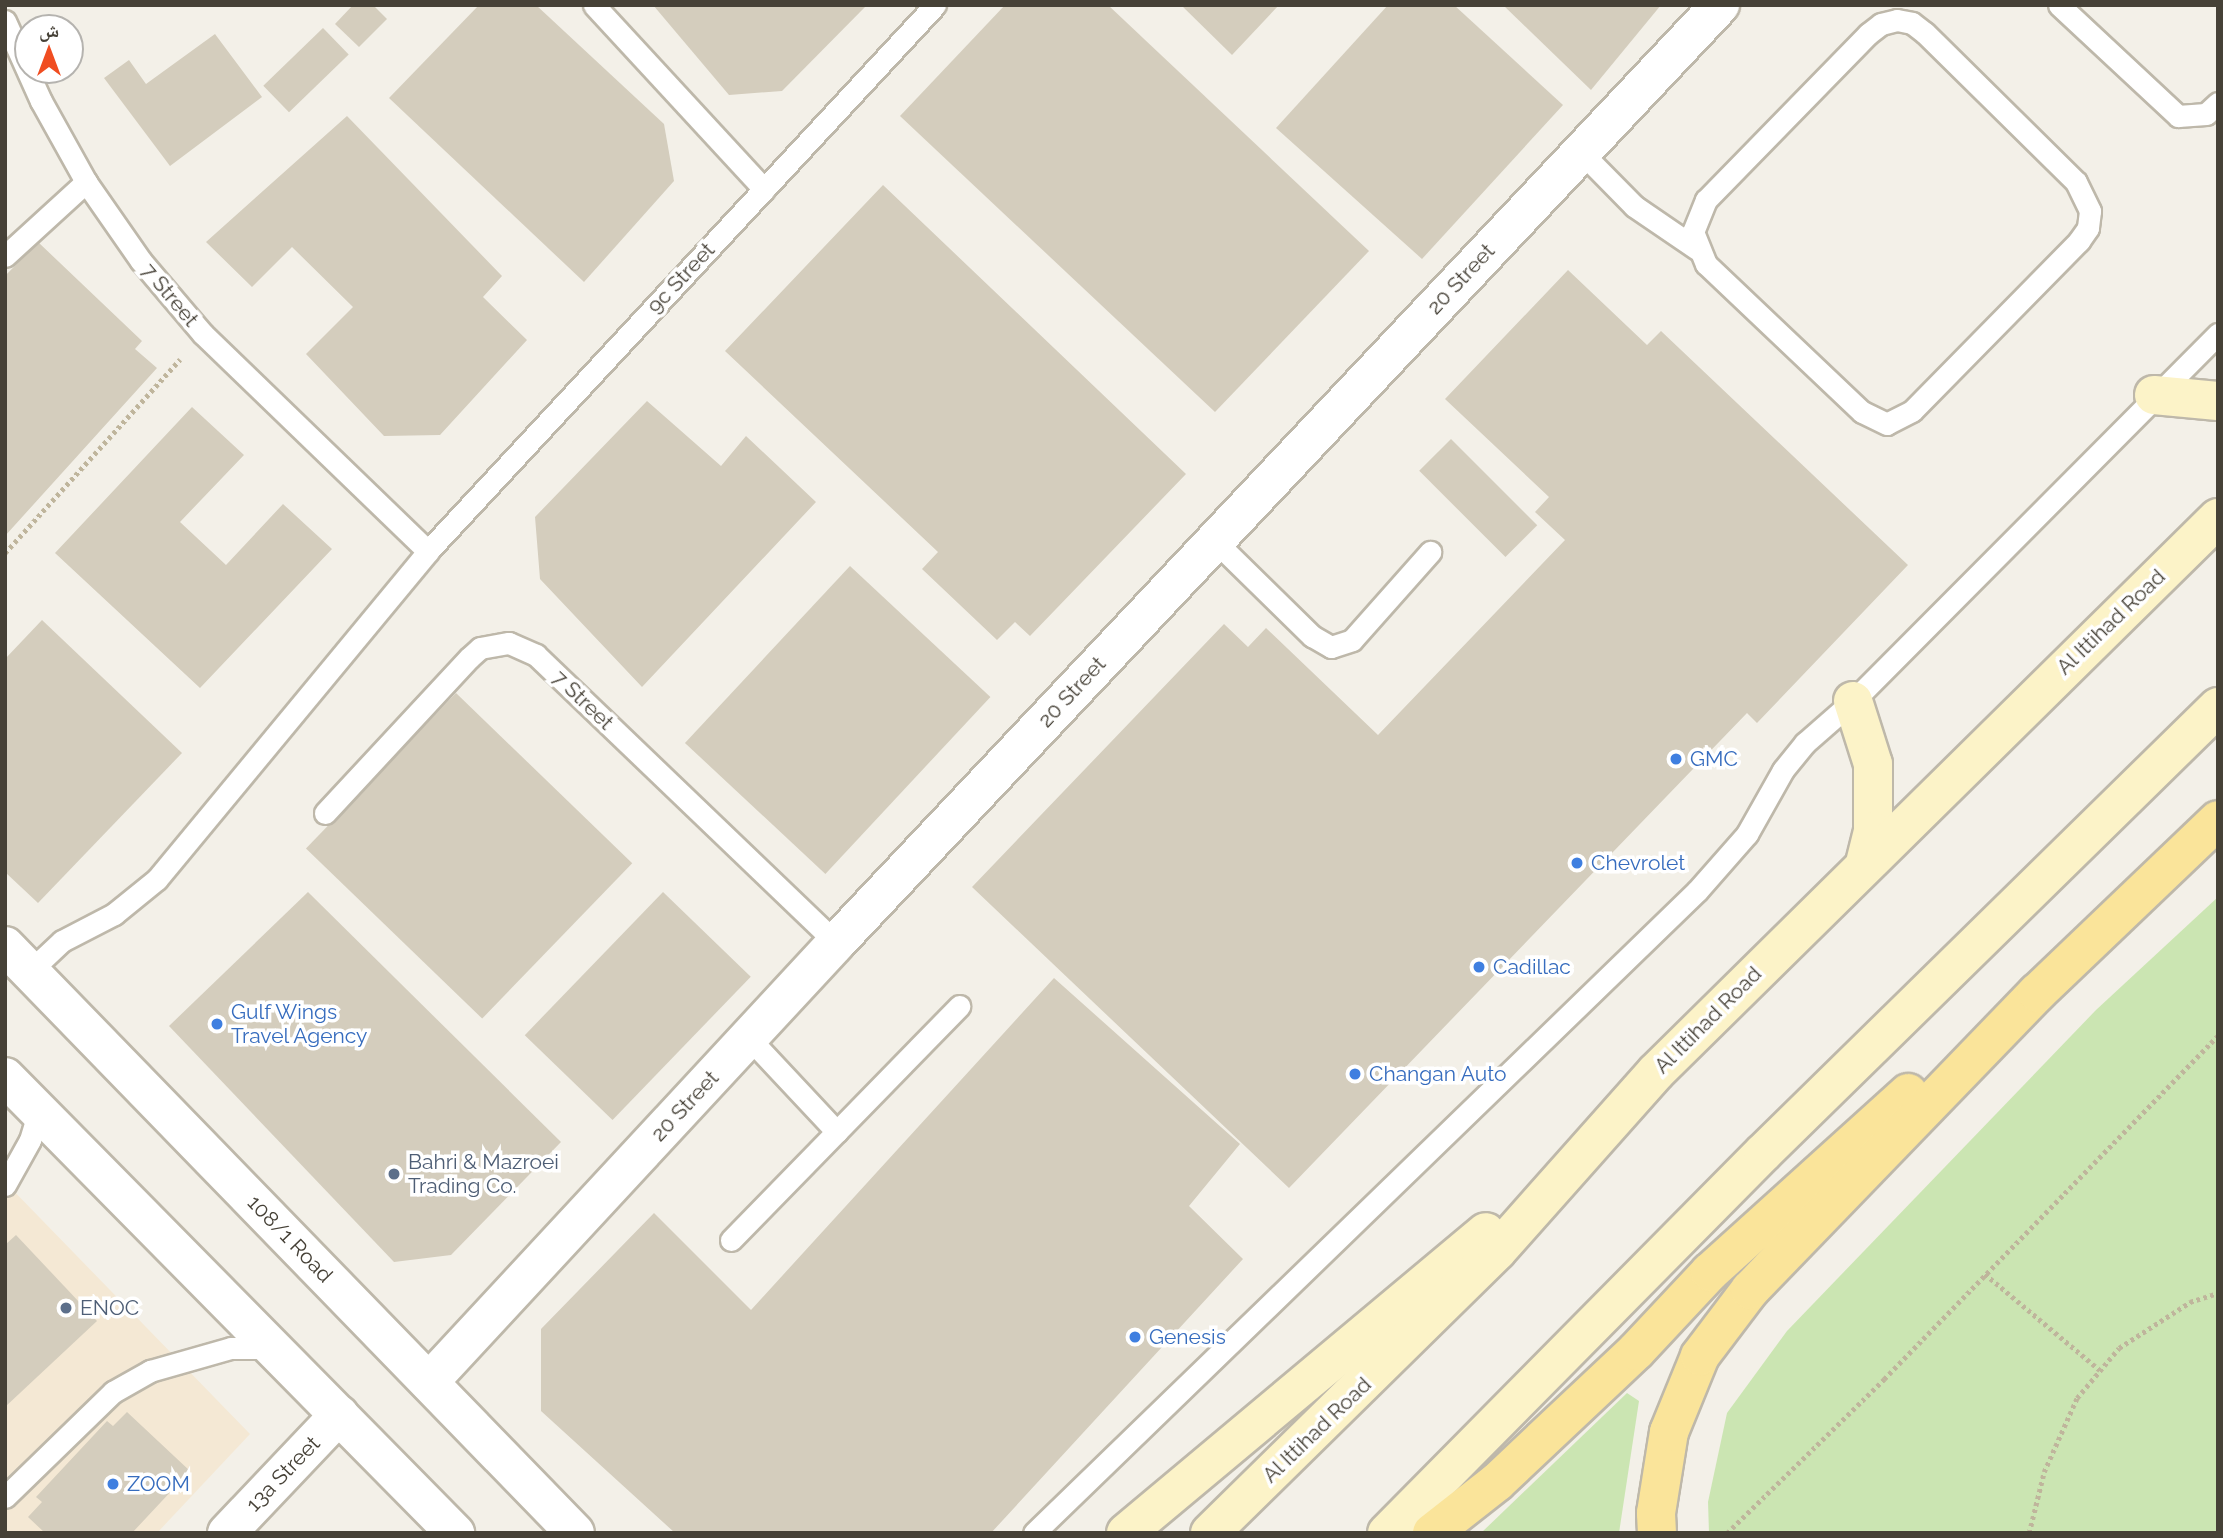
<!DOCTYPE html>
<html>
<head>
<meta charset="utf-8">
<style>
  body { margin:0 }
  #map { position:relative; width:2223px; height:1538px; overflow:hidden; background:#f3f0e8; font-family:Raleway,"Noto Naskh Arabic",sans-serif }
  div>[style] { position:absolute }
  .commercial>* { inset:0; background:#f4e8d4 }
  .green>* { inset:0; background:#cbe5b2 }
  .building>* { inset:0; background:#d4cdbd; transform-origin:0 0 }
  .path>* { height:4.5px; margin-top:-2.25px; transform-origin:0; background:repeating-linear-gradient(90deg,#bfb59c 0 3.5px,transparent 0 7px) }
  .roads { filter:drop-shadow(2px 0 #beb8aa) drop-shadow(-2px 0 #beb8aa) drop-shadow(0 2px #beb8aa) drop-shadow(0 -2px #beb8aa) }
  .service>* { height:21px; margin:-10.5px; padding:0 10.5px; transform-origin:10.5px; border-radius:10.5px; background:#fff }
  .minor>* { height:38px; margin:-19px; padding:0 19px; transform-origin:19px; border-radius:19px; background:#fff }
  .tertiary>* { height:38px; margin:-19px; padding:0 19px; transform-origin:19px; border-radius:19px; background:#fff }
  .secondary>* { height:38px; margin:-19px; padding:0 19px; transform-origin:19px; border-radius:19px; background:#fcf3c8 }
  .primary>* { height:38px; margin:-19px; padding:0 19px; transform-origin:19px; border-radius:19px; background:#fae49a }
  .dots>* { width:19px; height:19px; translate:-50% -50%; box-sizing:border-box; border:4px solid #fff; border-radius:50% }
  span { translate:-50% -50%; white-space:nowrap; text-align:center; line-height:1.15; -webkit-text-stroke:7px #fff; paint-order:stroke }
  .street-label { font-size:21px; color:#464137 }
  .shop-label { font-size:21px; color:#366cbe }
  .left { translate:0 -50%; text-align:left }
  .service-label { font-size:21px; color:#4e5e75 }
  .frame { position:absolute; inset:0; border:7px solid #464137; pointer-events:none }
  .north { position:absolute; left:14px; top:14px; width:70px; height:70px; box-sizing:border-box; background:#fff; border:2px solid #b5b3af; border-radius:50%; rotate:0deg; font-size:19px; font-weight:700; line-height:28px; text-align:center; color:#464137 }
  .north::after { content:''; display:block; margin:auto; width:24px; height:32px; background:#f04d21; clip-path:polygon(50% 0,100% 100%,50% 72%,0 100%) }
</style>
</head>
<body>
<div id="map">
  <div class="commercial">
    <i style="clip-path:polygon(5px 1182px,250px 1434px,157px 1533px,5px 1533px)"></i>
  </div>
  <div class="green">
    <i style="clip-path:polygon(2218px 897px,2218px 1533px,1709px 1533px,1708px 1502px,1727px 1413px,1787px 1331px,2096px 1010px)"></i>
    <i style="clip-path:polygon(1627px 1393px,1639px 1401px,1619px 1533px,1481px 1533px)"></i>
  </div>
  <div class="building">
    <i style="clip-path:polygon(353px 5px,373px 5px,387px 19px,359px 47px,335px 24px)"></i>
    <i style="clip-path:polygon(479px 5px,536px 5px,664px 124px,674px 181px,584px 282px,389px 98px)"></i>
    <i style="clip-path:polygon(653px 5px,867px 5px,782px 91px,729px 95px)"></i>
    <i style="clip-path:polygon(1005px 5px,1108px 5px,1369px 251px,1215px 412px,900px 116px)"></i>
    <i style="clip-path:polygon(1181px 5px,1279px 5px,1232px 55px)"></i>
    <i style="clip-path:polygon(1388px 5px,1454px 5px,1563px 105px,1422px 259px,1276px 128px)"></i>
    <i style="clip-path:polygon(1503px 5px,1661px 5px,1591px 90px)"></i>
    <i style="left:323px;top:28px;width:37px;height:83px;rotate:46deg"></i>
    <i style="clip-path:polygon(215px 34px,262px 97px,170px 166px,104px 78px,129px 60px,146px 84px)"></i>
    <i style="clip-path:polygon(347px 116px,502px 276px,483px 297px,527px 340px,440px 435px,384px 436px,306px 354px,353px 307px,292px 247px,252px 287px,206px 242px)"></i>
    <i style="clip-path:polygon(883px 185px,1186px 474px,1030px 636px,1015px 622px,997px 640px,922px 569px,938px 552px,725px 351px)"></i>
    <i style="clip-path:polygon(38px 242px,142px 341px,135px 349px,157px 368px,5px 536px,5px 276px)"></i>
    <i style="clip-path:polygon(1568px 270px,1647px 345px,1661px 331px,1908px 565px,1757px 723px,1747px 713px,1289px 1188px,972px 887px,1224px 624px,1248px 647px,1266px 628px,1378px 735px,1565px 540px,1535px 512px,1549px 497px,1445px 399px)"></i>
    <i style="clip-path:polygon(647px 401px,721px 466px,746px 436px,816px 502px,642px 687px,540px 579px,535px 517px)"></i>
    <i style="clip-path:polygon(192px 407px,244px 455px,180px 522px,226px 565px,283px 504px,332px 549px,200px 688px,55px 553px)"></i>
    <i style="left:1451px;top:439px;width:122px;height:45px;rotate:45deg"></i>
    <i style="left:850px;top:566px;width:192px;height:242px;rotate:43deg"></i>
    <i style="clip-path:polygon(42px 620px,182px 753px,38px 903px,5px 872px,5px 659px)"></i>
    <i style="left:456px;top:693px;width:245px;height:216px;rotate:44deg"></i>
    <i style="clip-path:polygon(308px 892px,561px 1142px,451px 1255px,394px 1262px,169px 1026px)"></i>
    <i style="left:663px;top:892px;width:122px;height:199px;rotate:44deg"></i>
    <i style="clip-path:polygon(1054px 978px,1240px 1144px,1189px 1206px,1243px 1259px,991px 1533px,675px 1533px,541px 1411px,541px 1329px,654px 1213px,751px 1310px)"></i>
    <i style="clip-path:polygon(16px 1235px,97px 1321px,5px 1407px,5px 1245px)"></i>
    <i style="clip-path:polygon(127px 1412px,190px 1471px,132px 1533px,45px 1533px,28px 1517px,42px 1502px,36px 1497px,107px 1421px,113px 1426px)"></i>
  </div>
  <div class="path">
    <i style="left:5px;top:553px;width:261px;rotate:-47.9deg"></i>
    <i style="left:1985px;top:1274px;width:150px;rotate:39.9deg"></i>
    <i style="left:1727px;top:1533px;width:220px;rotate:-44.4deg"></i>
    <i style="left:1884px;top:1379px;width:479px;rotate:-45.8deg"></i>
    <i style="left:2029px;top:1533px;width:63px;rotate:-76.2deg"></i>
    <i style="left:2044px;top:1472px;width:81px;rotate:-66deg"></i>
    <i style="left:2077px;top:1398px;width:65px;rotate:-50deg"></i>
    <i style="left:2119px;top:1348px;width:85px;rotate:-32.9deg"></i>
    <i style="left:2190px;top:1302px;width:29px;rotate:-18deg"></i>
  </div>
  <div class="roads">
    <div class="service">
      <i style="left:594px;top:5px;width:251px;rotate:47.3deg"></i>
      <i style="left:2059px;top:5px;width:163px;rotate:43deg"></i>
      <i style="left:2178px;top:116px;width:28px;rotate:-4deg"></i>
      <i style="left:2206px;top:114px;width:16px;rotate:-43deg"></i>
      <i style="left:1897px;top:20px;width:15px;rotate:11deg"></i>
      <i style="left:1912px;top:23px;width:16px;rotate:38deg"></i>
      <i style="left:1925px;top:33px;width:212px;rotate:44.6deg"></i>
      <i style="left:2076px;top:182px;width:32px;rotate:64deg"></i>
      <i style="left:2090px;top:211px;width:17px;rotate:97deg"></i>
      <i style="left:2088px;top:228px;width:16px;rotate:125deg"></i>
      <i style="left:2079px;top:241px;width:238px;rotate:134.5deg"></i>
      <i style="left:1912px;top:411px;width:28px;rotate:153deg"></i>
      <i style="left:1887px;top:424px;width:28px;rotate:-154deg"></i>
      <i style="left:1862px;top:412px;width:215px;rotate:-136.5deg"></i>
      <i style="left:1706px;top:264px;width:35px;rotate:-112deg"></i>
      <i style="left:1693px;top:232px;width:35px;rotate:-68deg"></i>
      <i style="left:1706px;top:200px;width:232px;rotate:-45.7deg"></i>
      <i style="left:1868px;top:34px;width:16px;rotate:-38deg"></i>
      <i style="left:1881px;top:24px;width:16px;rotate:-14deg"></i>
      <i style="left:5px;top:21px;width:88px;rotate:65.8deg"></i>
      <i style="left:41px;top:101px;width:93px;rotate:60.9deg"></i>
      <i style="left:86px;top:182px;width:96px;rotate:55.2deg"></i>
      <i style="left:141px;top:261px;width:96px;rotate:49.7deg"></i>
      <i style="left:203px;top:334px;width:313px;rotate:44deg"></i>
      <i style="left:1581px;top:152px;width:76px;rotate:45.5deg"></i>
      <i style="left:1634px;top:206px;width:76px;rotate:34.3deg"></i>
      <i style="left:5px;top:256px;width:110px;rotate:-42.4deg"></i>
      <i style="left:1215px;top:541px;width:136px;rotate:44.4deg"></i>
      <i style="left:1312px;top:636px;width:22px;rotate:30deg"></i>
      <i style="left:1331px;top:647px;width:22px;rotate:-18deg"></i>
      <i style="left:1352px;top:640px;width:118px;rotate:-48.4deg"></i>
      <i style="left:325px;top:813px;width:212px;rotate:-47.1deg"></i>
      <i style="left:469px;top:658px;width:15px;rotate:-42deg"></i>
      <i style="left:480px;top:648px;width:29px;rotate:-10deg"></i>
      <i style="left:509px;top:643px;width:30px;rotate:24deg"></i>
      <i style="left:536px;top:655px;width:416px;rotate:43.8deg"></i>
      <i style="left:30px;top:971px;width:44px;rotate:-43.2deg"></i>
      <i style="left:62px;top:941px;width:59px;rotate:-27.4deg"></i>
      <i style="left:114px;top:914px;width:55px;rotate:-39.1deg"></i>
      <i style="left:157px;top:879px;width:425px;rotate:-50.4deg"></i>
      <i style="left:428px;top:551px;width:745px;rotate:-47.12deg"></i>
      <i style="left:748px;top:1037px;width:130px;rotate:46.9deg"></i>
      <i style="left:5px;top:1185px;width:51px;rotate:-60.9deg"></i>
      <i style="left:30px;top:1140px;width:31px;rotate:-73deg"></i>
      <i style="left:731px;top:1240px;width:327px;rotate:-45.7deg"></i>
      <i style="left:5px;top:1497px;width:151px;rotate:-44.2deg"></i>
      <i style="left:113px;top:1392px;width:43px;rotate:-29.6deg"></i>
      <i style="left:150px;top:1371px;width:84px;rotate:-15.9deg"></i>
      <i style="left:231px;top:1348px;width:42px"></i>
      <i style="left:1034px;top:1533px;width:923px;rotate:-44.08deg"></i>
      <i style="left:1697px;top:891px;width:76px;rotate:-48.7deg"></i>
      <i style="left:1747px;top:834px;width:73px;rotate:-60.6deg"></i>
      <i style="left:1783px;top:770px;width:35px;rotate:-51deg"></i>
      <i style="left:1805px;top:743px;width:64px;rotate:-41.2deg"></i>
      <i style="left:1853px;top:701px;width:518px;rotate:-45.16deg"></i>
    </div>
    <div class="minor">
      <i style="left:429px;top:1382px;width:599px;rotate:-47.17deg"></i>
      <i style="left:836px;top:943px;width:1289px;rotate:-46.7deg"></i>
      <i style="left:227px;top:1533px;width:163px;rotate:-46.5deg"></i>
    </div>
    <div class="tertiary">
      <i style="left:5px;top:946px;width:818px;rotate:45.84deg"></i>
      <i style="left:5px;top:1077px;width:641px;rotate:45.38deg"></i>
    </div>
    <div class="secondary">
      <i style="left:2154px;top:395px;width:64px;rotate:5.4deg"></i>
      <i style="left:1853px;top:701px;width:66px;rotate:72.4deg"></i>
      <i style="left:1873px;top:764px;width:67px;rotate:90deg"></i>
      <i style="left:1873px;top:831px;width:33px;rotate:104deg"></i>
      <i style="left:1126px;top:1533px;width:469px;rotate:-39.9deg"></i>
      <i style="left:1210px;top:1533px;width:402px;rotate:-44.5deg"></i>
      <i style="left:1497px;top:1251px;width:239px;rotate:-48.4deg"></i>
      <i style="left:1656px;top:1072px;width:789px;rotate:-44.59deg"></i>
      <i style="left:1387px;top:1533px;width:535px;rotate:-45.3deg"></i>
      <i style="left:1763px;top:1153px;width:637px;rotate:-44.43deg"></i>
    </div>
    <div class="primary">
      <i style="left:1432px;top:1533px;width:83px;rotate:-38.1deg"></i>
      <i style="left:1497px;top:1482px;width:191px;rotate:-43.3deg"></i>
      <i style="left:1636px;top:1351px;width:108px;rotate:-46.9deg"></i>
      <i style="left:1710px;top:1272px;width:267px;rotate:-42.1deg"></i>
      <i style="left:1657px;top:1533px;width:20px;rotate:-93deg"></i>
      <i style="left:1656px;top:1513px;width:82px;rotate:-80.9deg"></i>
      <i style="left:1669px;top:1432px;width:82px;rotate:-67.8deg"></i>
      <i style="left:1700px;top:1356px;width:83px;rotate:-52.9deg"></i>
      <i style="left:1750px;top:1290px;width:413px;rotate:-46deg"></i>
      <i style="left:2037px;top:993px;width:250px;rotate:-43.7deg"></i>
    </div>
  </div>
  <div class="dots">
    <i style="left:1676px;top:759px;background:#3f7fe0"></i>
    <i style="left:1577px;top:863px;background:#3f7fe0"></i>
    <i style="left:1479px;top:967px;background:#3f7fe0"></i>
    <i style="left:217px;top:1024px;background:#3f7fe0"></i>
    <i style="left:1355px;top:1074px;background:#3f7fe0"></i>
    <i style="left:394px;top:1174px;background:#5c6f8a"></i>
    <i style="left:66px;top:1308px;background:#5c6f8a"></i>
    <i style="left:1135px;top:1337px;background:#3f7fe0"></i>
    <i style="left:113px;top:1484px;background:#3f7fe0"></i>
  </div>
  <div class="street-label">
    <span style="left:681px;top:278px;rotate:-47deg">9c Street</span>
    <span style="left:1461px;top:279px;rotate:-47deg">20 Street</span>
    <span style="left:170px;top:295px;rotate:50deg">7 Street</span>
    <span style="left:2111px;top:622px;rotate:-44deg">Al Ittihad Road</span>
    <span style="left:1072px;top:692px;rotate:-47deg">20 Street</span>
    <span style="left:583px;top:700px;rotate:44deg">7 Street</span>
    <span style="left:1708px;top:1020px;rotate:-45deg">Al Ittihad Road</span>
    <span style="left:685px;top:1106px;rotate:-47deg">20 Street</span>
    <span style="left:290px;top:1239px;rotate:46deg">108/1 Road</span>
    <span style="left:1317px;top:1430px;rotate:-44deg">Al Ittihad Road</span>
    <span style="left:283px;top:1474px;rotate:-46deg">13a Street</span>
  </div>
  <div class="shop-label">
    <span class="left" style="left:1690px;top:759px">GMC</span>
    <span class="left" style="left:1591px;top:863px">Chevrolet</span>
    <span class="left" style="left:1493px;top:967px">Cadillac</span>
    <span class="left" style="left:231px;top:1024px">Gulf Wings<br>Travel Agency</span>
    <span class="left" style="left:1369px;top:1074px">Changan Auto</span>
    <span class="left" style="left:1149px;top:1337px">Genesis</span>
    <span class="left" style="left:127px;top:1484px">ZOOM</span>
  </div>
  <div class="service-label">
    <span class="left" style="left:408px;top:1174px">Bahri &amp; Mazroei<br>Trading Co.</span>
    <span class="left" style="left:80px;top:1308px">ENOC</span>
  </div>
  <div class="frame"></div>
  <div class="north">ش</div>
</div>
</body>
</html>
